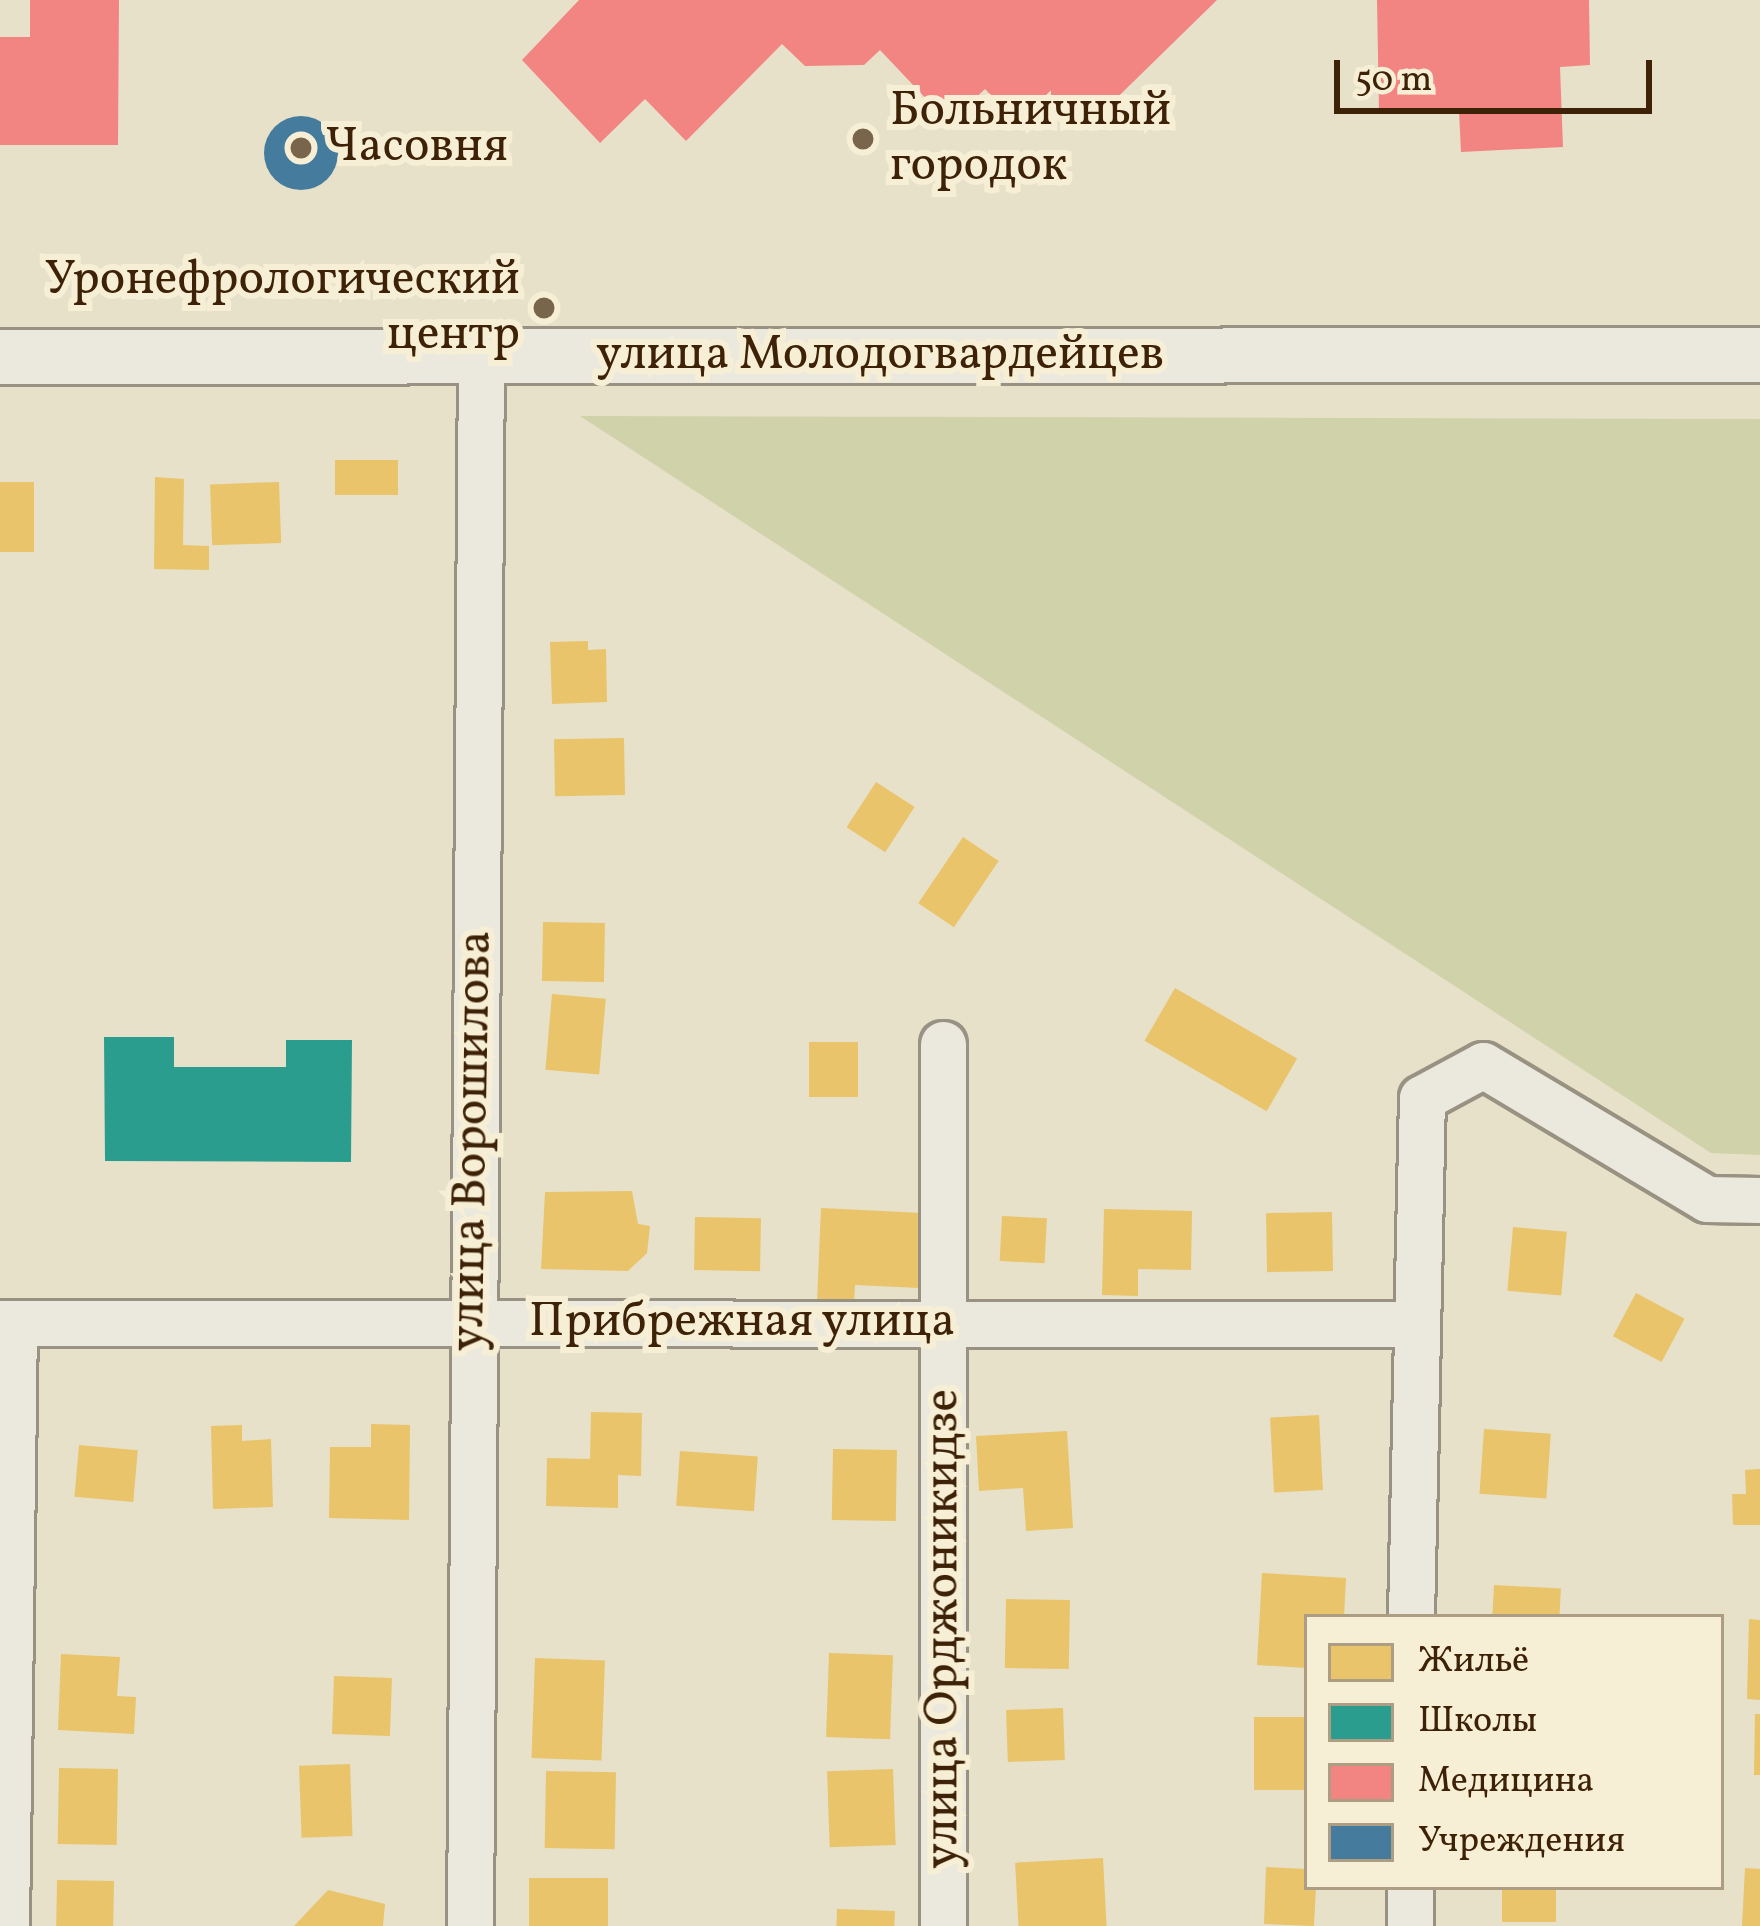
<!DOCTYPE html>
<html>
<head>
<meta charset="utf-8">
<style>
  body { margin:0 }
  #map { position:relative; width:1760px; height:1926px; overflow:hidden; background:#e7e1ca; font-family:Vollkorn,serif }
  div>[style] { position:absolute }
  .green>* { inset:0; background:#d0d2aa }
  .homes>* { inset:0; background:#e9c46a; transform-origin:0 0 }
  .schools>* { inset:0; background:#2a9d8f }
  .health>* { inset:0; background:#f28482 }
  .public>* { inset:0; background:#457b9d }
  .round { border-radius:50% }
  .roads { filter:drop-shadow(3px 0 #999282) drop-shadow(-3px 0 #999282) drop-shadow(0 3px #999282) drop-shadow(0 -3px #999282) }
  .minor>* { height:45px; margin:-22.5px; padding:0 22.5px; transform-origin:22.5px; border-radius:22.5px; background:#ebe8dd }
  .tertiary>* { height:54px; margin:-27px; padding:0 27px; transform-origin:27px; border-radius:27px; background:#ebe8dd }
  .dots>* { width:33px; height:33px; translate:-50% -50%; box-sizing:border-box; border:6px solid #f7efd5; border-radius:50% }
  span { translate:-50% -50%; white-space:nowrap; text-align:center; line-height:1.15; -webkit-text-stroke:12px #f7efd5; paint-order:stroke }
  .poi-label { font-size:48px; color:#3e2207 }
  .left { translate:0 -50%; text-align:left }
  .right { translate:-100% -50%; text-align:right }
  .street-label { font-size:48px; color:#3e2207 }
  .legend { position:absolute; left:1304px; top:1614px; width:420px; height:276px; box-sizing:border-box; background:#f7efd5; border:3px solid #ad9d83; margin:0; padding:15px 21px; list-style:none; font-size:36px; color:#3e2207 }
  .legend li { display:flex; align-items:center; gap:24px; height:60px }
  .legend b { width:60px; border:3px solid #ad9d83 }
  .scale { position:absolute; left:1334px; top:60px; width:318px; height:54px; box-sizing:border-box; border:6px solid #3e2207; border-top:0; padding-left:15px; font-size:36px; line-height:42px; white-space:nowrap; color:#3e2207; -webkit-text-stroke:9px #f7efd5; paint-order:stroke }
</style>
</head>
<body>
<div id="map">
  <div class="green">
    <i style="clip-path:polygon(580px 416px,1760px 419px,1760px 1155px,1711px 1153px)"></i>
  </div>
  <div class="homes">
    <i style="left:335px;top:460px;width:63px;height:35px"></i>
    <i style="clip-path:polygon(155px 477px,184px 479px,183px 545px,209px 546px,209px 570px,154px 569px)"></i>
    <i style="left:0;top:482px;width:34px;height:70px"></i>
    <i style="left:279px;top:482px;width:61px;height:69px;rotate:88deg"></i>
    <i style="clip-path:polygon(588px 641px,588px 650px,606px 649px,607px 702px,552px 704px,550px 642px)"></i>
    <i style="left:624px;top:738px;width:57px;height:70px;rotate:89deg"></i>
    <i style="left:876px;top:782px;width:46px;height:54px;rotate:33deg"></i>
    <i style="left:963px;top:837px;width:43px;height:80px;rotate:34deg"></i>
    <i style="left:543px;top:922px;width:62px;height:59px;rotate:1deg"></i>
    <i style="left:1175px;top:988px;width:141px;height:61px;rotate:30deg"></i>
    <i style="left:552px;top:994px;width:54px;height:76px;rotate:5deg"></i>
    <i style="left:809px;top:1042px;width:49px;height:55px"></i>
    <i style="clip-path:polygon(632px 1191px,638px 1224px,650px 1226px,647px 1253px,628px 1271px,541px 1269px,545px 1192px)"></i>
    <i style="clip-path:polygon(821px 1208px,923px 1213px,919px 1288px,855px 1285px,854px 1304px,817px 1302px)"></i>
    <i style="clip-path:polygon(1104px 1209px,1192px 1211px,1191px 1270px,1138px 1269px,1138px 1296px,1102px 1295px)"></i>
    <i style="left:1332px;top:1212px;width:59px;height:66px;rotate:89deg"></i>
    <i style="left:1002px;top:1216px;width:45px;height:45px;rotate:3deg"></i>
    <i style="left:695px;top:1217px;width:66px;height:53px;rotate:1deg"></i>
    <i style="left:1513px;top:1227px;width:54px;height:64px;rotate:5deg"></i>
    <i style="left:1636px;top:1293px;width:55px;height:49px;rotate:28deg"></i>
    <i style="clip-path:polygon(591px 1412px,642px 1413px,641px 1476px,618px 1475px,618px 1508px,546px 1506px,547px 1458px,590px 1459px)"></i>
    <i style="left:1319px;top:1415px;width:75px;height:49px;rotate:87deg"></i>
    <i style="clip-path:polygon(371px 1424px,410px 1425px,409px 1520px,329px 1518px,330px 1447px,371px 1447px)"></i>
    <i style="clip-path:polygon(242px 1425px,242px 1441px,271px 1439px,273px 1507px,213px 1509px,211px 1426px)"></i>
    <i style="left:1484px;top:1429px;width:67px;height:65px;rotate:4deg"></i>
    <i style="clip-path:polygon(1067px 1431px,1073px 1528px,1026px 1531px,1023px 1488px,979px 1491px,976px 1436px)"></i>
    <i style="left:79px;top:1445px;width:59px;height:52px;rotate:5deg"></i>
    <i style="left:833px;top:1449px;width:64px;height:71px;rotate:1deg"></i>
    <i style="left:680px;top:1451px;width:78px;height:55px;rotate:4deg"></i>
    <i style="clip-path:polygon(1760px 1469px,1760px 1525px,1733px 1525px,1732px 1494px,1746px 1494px,1745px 1470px)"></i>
    <i style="clip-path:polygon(1262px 1573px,1346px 1578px,1344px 1617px,1307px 1617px,1307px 1668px,1257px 1665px)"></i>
    <i style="left:1494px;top:1585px;width:67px;height:32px;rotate:3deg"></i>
    <i style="left:1006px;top:1599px;width:64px;height:69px;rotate:1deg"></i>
    <i style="clip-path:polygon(1749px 1619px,1760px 1620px,1760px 1700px,1747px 1699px)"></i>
    <i style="left:829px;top:1653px;width:64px;height:84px;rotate:2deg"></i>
    <i style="clip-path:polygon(61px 1654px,120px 1657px,117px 1696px,136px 1697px,134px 1734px,58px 1730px)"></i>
    <i style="left:535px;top:1658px;width:70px;height:100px;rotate:2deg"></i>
    <i style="left:334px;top:1676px;width:58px;height:58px;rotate:2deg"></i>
    <i style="left:1063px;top:1708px;width:52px;height:57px;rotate:88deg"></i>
    <i style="clip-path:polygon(1755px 1714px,1760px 1714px,1760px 1775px,1754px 1775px)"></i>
    <i style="left:1254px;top:1717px;width:53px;height:73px"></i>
    <i style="left:350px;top:1764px;width:72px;height:51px;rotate:88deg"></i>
    <i style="left:59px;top:1768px;width:59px;height:76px;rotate:1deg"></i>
    <i style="left:893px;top:1769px;width:76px;height:66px;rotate:88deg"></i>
    <i style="left:546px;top:1771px;width:70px;height:77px;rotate:1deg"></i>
    <i style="left:1103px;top:1858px;width:68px;height:88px;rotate:87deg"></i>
    <i style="clip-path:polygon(1266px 1867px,1307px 1869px,1307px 1887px,1316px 1887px,1314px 1926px,1264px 1924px)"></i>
    <i style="clip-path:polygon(1745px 1868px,1760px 1869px,1760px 1926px,1742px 1926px)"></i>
    <i style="left:529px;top:1878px;width:79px;height:48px"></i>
    <i style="left:57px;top:1880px;width:57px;height:46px;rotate:1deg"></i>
    <i style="left:1502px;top:1887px;width:54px;height:35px"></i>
    <i style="clip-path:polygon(328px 1890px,385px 1904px,383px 1926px,294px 1926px)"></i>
    <i style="left:837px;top:1909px;width:58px;height:17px;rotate:2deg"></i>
  </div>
  <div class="schools">
    <i style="clip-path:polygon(104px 1037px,174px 1037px,174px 1067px,286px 1067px,286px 1040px,352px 1040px,351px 1162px,105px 1161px)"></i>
  </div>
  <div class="health">
    <i style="clip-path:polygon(30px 0,119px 0,118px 145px,0 145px,0 37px,30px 37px)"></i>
    <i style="clip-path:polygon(579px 0,1217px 0,1086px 128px,1058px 98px,1024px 130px,985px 89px,949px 123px,880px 50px,864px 65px,805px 66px,782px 44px,686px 141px,645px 99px,600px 143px,522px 60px)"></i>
    <i style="clip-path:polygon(1377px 0,1589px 0,1590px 65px,1560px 67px,1563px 147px,1461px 152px,1459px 111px,1379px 112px)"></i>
  </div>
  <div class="public">
    <i class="round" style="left:264px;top:116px;width:74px;height:74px"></i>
  </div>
  <div class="roads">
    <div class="minor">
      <i style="left:943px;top:1044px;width:882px;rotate:90deg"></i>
      <i style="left:0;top:1323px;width:1412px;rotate:0.04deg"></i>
      <i style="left:1411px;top:1617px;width:519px;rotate:-88.79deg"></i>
      <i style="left:1422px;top:1098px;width:69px;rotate:-28.4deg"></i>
      <i style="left:1483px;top:1065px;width:261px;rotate:30.9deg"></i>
      <i style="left:1707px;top:1199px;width:53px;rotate:1.1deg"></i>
      <i style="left:6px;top:1926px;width:603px;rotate:-89.24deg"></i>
      <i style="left:470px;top:1926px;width:1569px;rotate:-89.6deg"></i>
      <i style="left:1410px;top:1926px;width:39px;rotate:-90deg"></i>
    </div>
    <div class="tertiary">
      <i style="left:0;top:357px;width:1760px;rotate:-0.07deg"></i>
    </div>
  </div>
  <div class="dots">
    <i style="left:863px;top:139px;background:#79654b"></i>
    <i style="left:301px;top:148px;background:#79654b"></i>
    <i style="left:544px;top:308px;background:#79654b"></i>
  </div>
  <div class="poi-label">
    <span class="left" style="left:890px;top:139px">Больничный<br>городок</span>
    <span class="left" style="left:325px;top:148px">Часовня</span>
    <span class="right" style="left:520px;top:308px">Уронефрологический<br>центр</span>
  </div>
  <div class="street-label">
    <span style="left:880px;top:356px">улица Молодогвардейцев</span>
    <span style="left:473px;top:1141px;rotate:-89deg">улица Ворошилова</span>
    <span style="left:742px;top:1323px">Прибрежная улица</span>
    <span style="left:944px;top:1629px;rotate:-90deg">улица Орджоникидзе</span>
  </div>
  <ul class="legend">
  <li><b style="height:33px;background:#e9c46a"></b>Жильё</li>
  <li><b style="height:33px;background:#2a9d8f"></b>Школы</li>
  <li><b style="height:33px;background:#f28482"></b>Медицина</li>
  <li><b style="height:33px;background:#457b9d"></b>Учреждения</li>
  </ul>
  <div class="scale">50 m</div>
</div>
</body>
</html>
